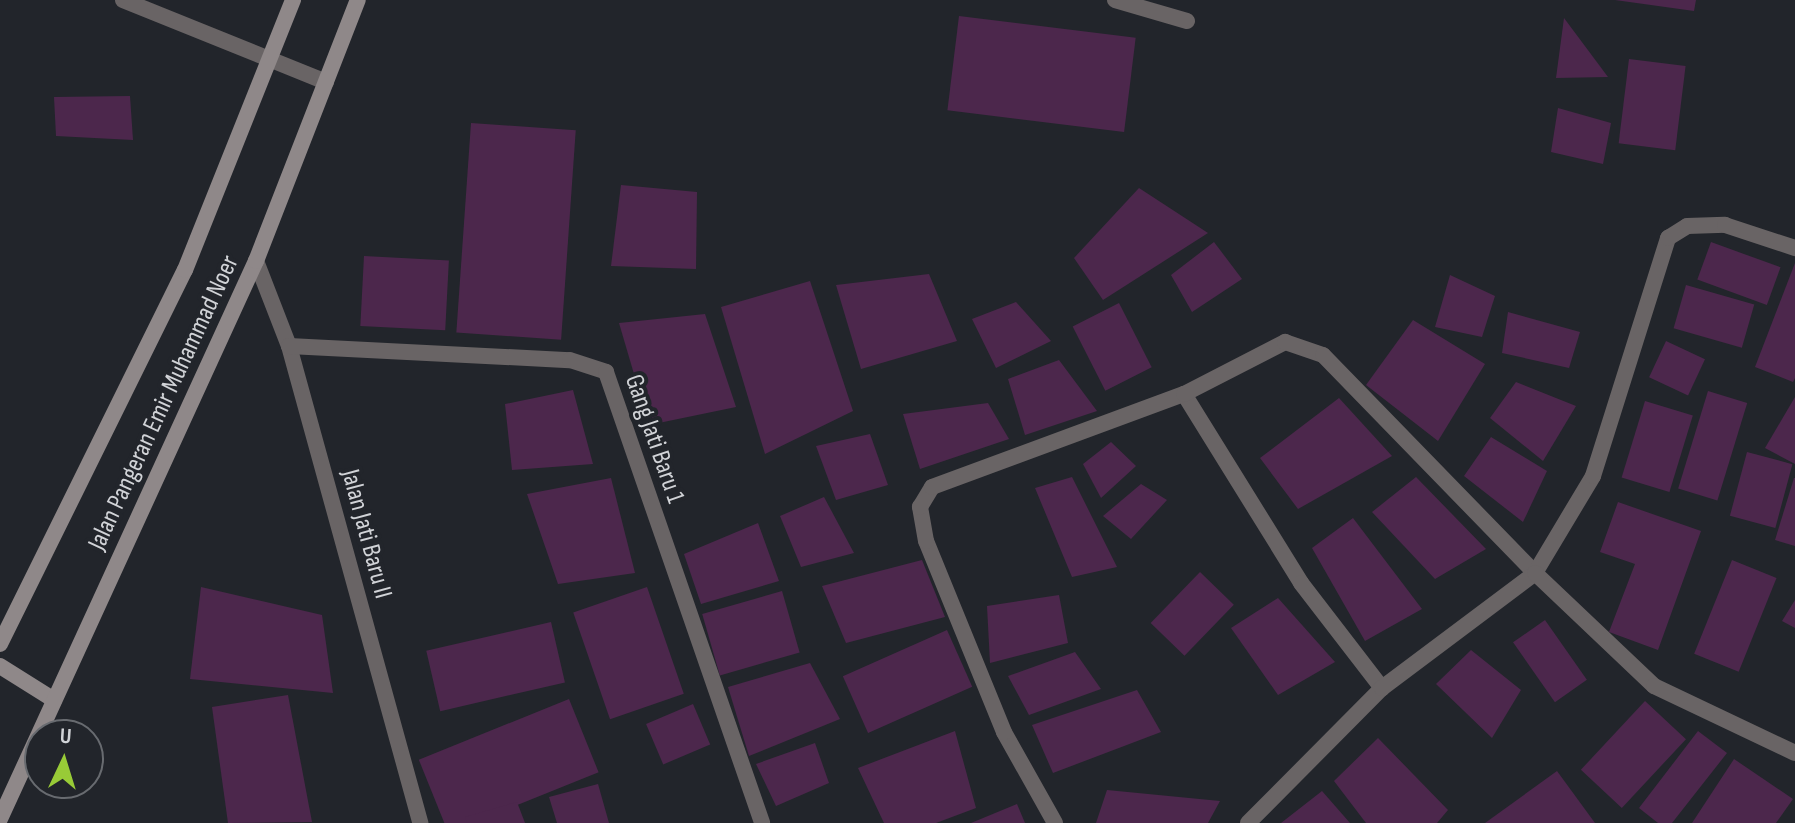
<!DOCTYPE html>
<html>
<head>
<meta charset="utf-8">
<style>
  body { margin:0 }
  #map { position:relative; width:1795px; height:823px; overflow:hidden; background:#22252b; font-family:"Sofia Sans Condensed",sans-serif }
  div>[style] { position:absolute }
  .building>* { inset:0; background:#4c274c; transform-origin:0 0 }
  .street>* { height:16px; margin:-8px; padding:0 8px; transform-origin:8px; border-radius:8px; background:#696465 }
  .secondary>* { height:16px; margin:-8px; padding:0 8px; transform-origin:8px; border-radius:8px; background:#8f8889 }
  span { translate:-50% -50%; white-space:nowrap; text-align:center; line-height:1.15; -webkit-text-stroke:8px #22252b; paint-order:stroke }
  .street-label { font-size:26px; color:#d1d3d7 }
  .north { position:absolute; left:24px; top:719px; width:80px; height:80px; box-sizing:border-box; background:#22252b; border:2px solid #686b70; border-radius:50%; rotate:4deg; font-size:22px; font-weight:700; line-height:32px; text-align:center; color:#d1d3d7 }
  .north::after { content:''; display:block; margin:auto; width:28px; height:36px; background:#98cb37; clip-path:polygon(50% 0,100% 100%,50% 72%,0 100%) }
</style>
</head>
<body>
<div id="map">
  <div class="building">
    <i style="clip-path:polygon(1615px 0,1696px 0,1694px 11px)"></i>
    <i style="left:959px;top:16px;width:178px;height:95px;rotate:7deg"></i>
    <i style="clip-path:polygon(1564px 18px,1608px 77px,1556px 78px)"></i>
    <i style="left:1629px;top:59px;width:57px;height:85px;rotate:7deg"></i>
    <i style="clip-path:polygon(130px 96px,133px 140px,56px 136px,54px 97px)"></i>
    <i style="clip-path:polygon(1558px 108px,1611px 123px,1603px 164px,1551px 152px)"></i>
    <i style="left:471px;top:123px;width:105px;height:210px;rotate:4deg"></i>
    <i style="clip-path:polygon(621px 185px,697px 192px,696px 269px,611px 266px)"></i>
    <i style="clip-path:polygon(1139px 188px,1208px 233px,1103px 300px,1074px 258px)"></i>
    <i style="clip-path:polygon(1214px 242px,1242px 279px,1192px 312px,1171px 275px)"></i>
    <i style="left:1711px;top:242px;width:74px;height:40px;rotate:20deg"></i>
    <i style="left:364px;top:256px;width:85px;height:70px;rotate:3deg"></i>
    <i style="clip-path:polygon(1795px 263px,1795px 378px,1793px 382px,1755px 367px)"></i>
    <i style="clip-path:polygon(929px 274px,957px 341px,861px 369px,836px 285px)"></i>
    <i style="clip-path:polygon(1450px 275px,1495px 296px,1482px 337px,1435px 327px)"></i>
    <i style="clip-path:polygon(810px 281px,853px 411px,765px 454px,721px 307px)"></i>
    <i style="left:1686px;top:285px;width:71px;height:45px;rotate:16deg"></i>
    <i style="clip-path:polygon(1016px 302px,1051px 341px,996px 368px,972px 319px)"></i>
    <i style="left:1119px;top:303px;width:72px;height:52px;rotate:63deg"></i>
    <i style="clip-path:polygon(1508px 312px,1580px 332px,1569px 368px,1502px 353px)"></i>
    <i style="clip-path:polygon(705px 314px,736px 407px,649px 425px,619px 323px)"></i>
    <i style="clip-path:polygon(1413px 320px,1485px 364px,1438px 441px,1366px 385px)"></i>
    <i style="left:1666px;top:341px;width:43px;height:40px;rotate:25deg"></i>
    <i style="clip-path:polygon(1059px 360px,1097px 411px,1025px 435px,1008px 379px)"></i>
    <i style="clip-path:polygon(1516px 382px,1576px 406px,1543px 461px,1490px 418px)"></i>
    <i style="clip-path:polygon(573px 390px,593px 464px,512px 470px,505px 404px)"></i>
    <i style="left:1708px;top:391px;width:41px;height:102px;rotate:17deg"></i>
    <i style="clip-path:polygon(1795px 397px,1795px 464px,1765px 448px)"></i>
    <i style="clip-path:polygon(1339px 398px,1392px 456px,1298px 509px,1260px 458px)"></i>
    <i style="left:1645px;top:401px;width:50px;height:80px;rotate:17deg"></i>
    <i style="clip-path:polygon(988px 403px,1009px 439px,920px 469px,903px 414px)"></i>
    <i style="clip-path:polygon(870px 434px,888px 485px,836px 500px,816px 446px)"></i>
    <i style="clip-path:polygon(1491px 437px,1547px 471px,1523px 522px,1464px 476px)"></i>
    <i style="clip-path:polygon(1111px 442px,1136px 466px,1101px 498px,1083px 464px)"></i>
    <i style="left:1747px;top:452px;width:47px;height:66px;rotate:15deg"></i>
    <i style="clip-path:polygon(1072px 477px,1117px 567px,1072px 577px,1035px 488px)"></i>
    <i style="clip-path:polygon(1416px 477px,1486px 549px,1435px 579px,1372px 512px)"></i>
    <i style="clip-path:polygon(611px 478px,635px 573px,558px 584px,527px 494px)"></i>
    <i style="clip-path:polygon(1794px 478px,1795px 478px,1795px 546px,1775px 540px)"></i>
    <i style="clip-path:polygon(1141px 484px,1167px 500px,1131px 539px,1103px 516px)"></i>
    <i style="clip-path:polygon(824px 497px,854px 553px,801px 567px,780px 516px)"></i>
    <i style="clip-path:polygon(1618px 502px,1701px 531px,1658px 650px,1609px 632px,1635px 564px,1600px 552px)"></i>
    <i style="clip-path:polygon(1353px 518px,1422px 609px,1365px 641px,1312px 548px)"></i>
    <i style="clip-path:polygon(758px 523px,779px 581px,701px 604px,684px 554px)"></i>
    <i style="clip-path:polygon(922px 560px,945px 617px,846px 643px,822px 586px)"></i>
    <i style="left:1732px;top:560px;width:48px;height:101px;rotate:22deg"></i>
    <i style="left:1200px;top:572px;width:47px;height:71px;rotate:44deg"></i>
    <i style="clip-path:polygon(201px 587px,322px 615px,333px 693px,190px 679px)"></i>
    <i style="left:647px;top:587px;width:113px;height:78px;rotate:71deg"></i>
    <i style="left:782px;top:591px;width:64px;height:83px;rotate:74deg"></i>
    <i style="clip-path:polygon(1059px 595px,1068px 643px,990px 663px,987px 606px)"></i>
    <i style="clip-path:polygon(1278px 598px,1335px 662px,1278px 695px,1231px 628px)"></i>
    <i style="clip-path:polygon(1795px 600px,1795px 628px,1782px 621px)"></i>
    <i style="left:1545px;top:620px;width:73px;height:39px;rotate:55deg"></i>
    <i style="left:551px;top:622px;width:62px;height:128px;rotate:77deg"></i>
    <i style="left:947px;top:630px;width:62px;height:114px;rotate:66deg"></i>
    <i style="clip-path:polygon(1471px 650px,1521px 690px,1492px 738px,1436px 684px)"></i>
    <i style="clip-path:polygon(1075px 652px,1101px 689px,1029px 715px,1008px 676px)"></i>
    <i style="clip-path:polygon(810px 663px,840px 719px,749px 756px,728px 687px)"></i>
    <i style="clip-path:polygon(1137px 690px,1161px 732px,1053px 773px,1032px 725px)"></i>
    <i style="clip-path:polygon(288px 695px,312px 822px,228px 823px,212px 707px)"></i>
    <i style="left:569px;top:699px;width:79px;height:162px;rotate:68deg"></i>
    <i style="left:1645px;top:701px;width:56px;height:94px;rotate:43deg"></i>
    <i style="left:693px;top:704px;width:44px;height:51px;rotate:67deg"></i>
    <i style="clip-path:polygon(955px 731px,976px 808px,936px 823px,884px 823px,858px 768px)"></i>
    <i style="clip-path:polygon(1698px 731px,1727px 753px,1672px 823px,1658px 823px,1639px 808px)"></i>
    <i style="clip-path:polygon(1378px 738px,1448px 810px,1437px 823px,1366px 823px,1334px 781px)"></i>
    <i style="clip-path:polygon(815px 743px,829px 783px,776px 806px,756px 764px)"></i>
    <i style="clip-path:polygon(1734px 759px,1793px 799px,1776px 823px,1692px 823px)"></i>
    <i style="clip-path:polygon(1557px 771px,1595px 823px,1485px 823px)"></i>
    <i style="clip-path:polygon(598px 784px,609px 823px,557px 823px,549px 797px)"></i>
    <i style="clip-path:polygon(1107px 790px,1220px 801px,1208px 823px,1096px 823px)"></i>
    <i style="clip-path:polygon(1322px 791px,1350px 823px,1281px 823px)"></i>
    <i style="clip-path:polygon(517px 802px,525px 823px,467px 823px,465px 817px)"></i>
    <i style="clip-path:polygon(1017px 804px,1025px 823px,971px 823px)"></i>
  </div>
  <div class="street">
    <i style="left:123px;top:0;width:219px;rotate:22deg"></i>
    <i style="left:1115px;top:0;width:75px;rotate:16.3deg"></i>
    <i style="left:256px;top:261px;width:91px;rotate:68.8deg"></i>
    <i style="left:289px;top:346px;width:495px;rotate:74.6deg"></i>
    <i style="left:289px;top:346px;width:281px;rotate:2.9deg"></i>
    <i style="left:570px;top:360px;width:38px;rotate:18deg"></i>
    <i style="left:606px;top:372px;width:477px;rotate:70.9deg"></i>
    <i style="left:1184px;top:394px;width:222px;rotate:58.2deg"></i>
    <i style="left:1301px;top:583px;width:133px;rotate:52.4deg"></i>
    <i style="left:1055px;top:823px;width:104px;rotate:-119.3deg"></i>
    <i style="left:1004px;top:732px;width:206px;rotate:-112.2deg"></i>
    <i style="left:926px;top:541px;width:35px;rotate:-100deg"></i>
    <i style="left:920px;top:507px;width:23px;rotate:-59deg"></i>
    <i style="left:932px;top:487px;width:269px;rotate:-20.3deg"></i>
    <i style="left:1184px;top:394px;width:114px;rotate:-27.2deg"></i>
    <i style="left:1285px;top:342px;width:40px;rotate:18.9deg"></i>
    <i style="left:1323px;top:355px;width:304px;rotate:45.8deg"></i>
    <i style="left:1535px;top:573px;width:113px;rotate:-59.1deg"></i>
    <i style="left:1593px;top:476px;width:250px;rotate:-72.5deg"></i>
    <i style="left:1668px;top:238px;width:22px;rotate:-32deg"></i>
    <i style="left:1687px;top:226px;width:38px;rotate:-2deg"></i>
    <i style="left:1725px;top:225px;width:74px;rotate:18.2deg"></i>
    <i style="left:1248px;top:823px;width:190px;rotate:-45.2deg"></i>
    <i style="left:1382px;top:688px;width:191px;rotate:-36.9deg"></i>
    <i style="left:1535px;top:573px;width:164px;rotate:43.5deg"></i>
    <i style="left:1654px;top:686px;width:156px;rotate:25.4deg"></i>
  </div>
  <div class="secondary">
    <i style="left:0;top:644px;width:417px;rotate:-63.7deg"></i>
    <i style="left:185px;top:270px;width:291px;rotate:-68.2deg"></i>
    <i style="left:0;top:666px;width:64px;rotate:32.2deg"></i>
    <i style="left:0;top:819px;width:614px;rotate:-65.36deg"></i>
    <i style="left:256px;top:261px;width:280px;rotate:-68.7deg"></i>
  </div>
  <div class="street-label">
    <span style="left:164px;top:403px;rotate:-65deg">Jalan Pangeran Emir Muhammad Noer</span>
    <span style="left:654px;top:439px;rotate:71deg">Gang Jati Baru 1</span>
    <span style="left:366px;top:534px;rotate:75deg">Jalan Jati Baru II</span>
  </div>
  <div class="north">U</div>
</div>
</body>
</html>
